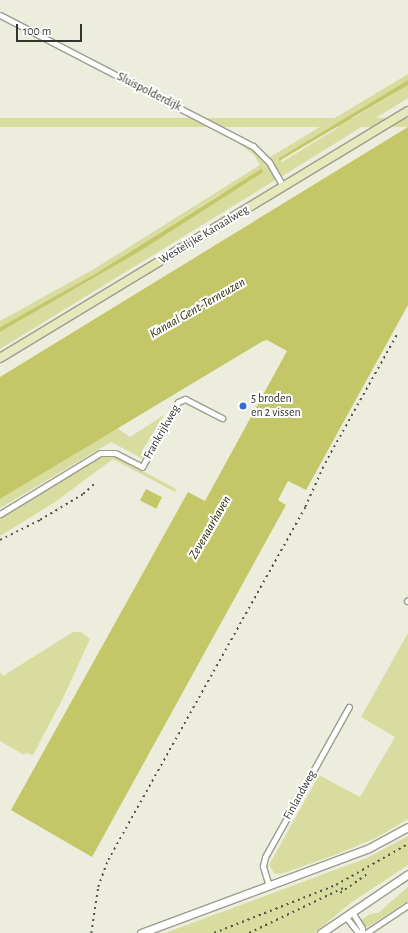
<!DOCTYPE html>
<html>
<head>
<meta charset="utf-8">
<style>
  body { margin:0 }
  #map { position:relative; width:408px; height:933px; overflow:hidden; background:#eceddd; font-family:"Alegreya Sans",sans-serif }
  div>[style] { position:absolute }
  .green>* { inset:0; background:#d8dc9e; transform-origin:0 0 }
  .water>* { inset:0; background:#c3c767; transform-origin:0 0 }
  .roads { filter:drop-shadow(1px 0 #9b9d8e) drop-shadow(-1px 0 #9b9d8e) drop-shadow(0 1px #9b9d8e) drop-shadow(0 -1px #9b9d8e) }
  .street>* { height:5px; margin:-2.5px; padding:0 2.5px; transform-origin:2.5px; border-radius:2.5px; background:#fff }
  .secondary>* { height:7px; margin:-3.5px; padding:0 3.5px; transform-origin:3.5px; border-radius:3.5px; background:#fff }
  .primary>* { height:8px; margin:-4px; padding:0 4px; transform-origin:4px; border-radius:4px; background:#e6e9bb }
  .rail>* { height:1.5px; margin-top:-0.75px; transform-origin:0; background:repeating-linear-gradient(90deg,#54544c 0 2px,transparent 0 6px) }
  .dots>* { width:11px; height:11px; translate:-50% -50%; box-sizing:border-box; border:2px solid #fff; border-radius:50% }
  span { translate:-50% -50%; white-space:nowrap; text-align:center; line-height:1.15; -webkit-text-stroke:4px #fff; paint-order:stroke }
  .street-label { font-size:12px; color:#34342e }
  .poi-label { font-size:12px; color:#34342e }
  .left { translate:0 -50%; text-align:left }
  .water-label { font-size:13px; color:#2c2d03; font-style:italic }
  .scale { position:absolute; left:16px; top:24px; width:66px; height:18px; box-sizing:border-box; border:2px solid #34342e; border-top:0; padding-left:5px; font-size:12px; line-height:14px; white-space:nowrap; color:#34342e; -webkit-text-stroke:3px #fff; paint-order:stroke }
</style>
</head>
<body>
<div id="map">
  <div class="green">
    <i style="clip-path:polygon(408px 74px,408px 80px,279px 158px,282px 162px,408px 85px,408px 98px,281px 177px,270px 157px)"></i>
    <i style="left:408px;top:118px;width:9px;height:478px;rotate:90deg"></i>
    <i style="clip-path:polygon(224px 132px,256px 149px,277px 179px,0 349px,0 332px,142px 250px,262px 173px,222px 193px,95px 274px,0 327px,0 321px,94px 269px,260px 165px,254px 155px)"></i>
    <i style="clip-path:polygon(164px 415px,142px 451px,143px 459px,111px 442px,0 508px,0 499px,117px 428px,130px 437px)"></i>
    <i style="clip-path:polygon(102px 455px,111px 455px,122px 460px,176px 489px,175px 492px,113px 459px,55px 502px,0 536px,0 517px)"></i>
    <i style="clip-path:polygon(73px 632px,81px 632px,90px 639px,62px 700px,33px 755px,26px 753px,24px 755px,0 741px,0 672px,3px 676px)"></i>
    <i style="clip-path:polygon(408px 633px,408px 819px,376px 838px,340px 853px,284px 873px,275px 874px,269px 865px,319px 775px,360px 797px,395px 737px,361px 717px)"></i>
    <i style="clip-path:polygon(408px 836px,408px 865px,352px 902px,314px 933px,165px 933px,367px 858px)"></i>
    <i style="clip-path:polygon(408px 887px,408px 901px,368px 927px,362px 924px,361px 920px,370px 914px,378px 913px)"></i>
  </div>
  <div class="water">
    <i style="clip-path:polygon(408px 80px,408px 85px,279px 161px,279px 158px)"></i>
    <i style="clip-path:polygon(408px 127px,408px 305px,306px 490px,288px 481px,278px 500px,286px 505px,92px 857px,11px 810px,188px 492px,205px 501px,287px 351px,267px 340px,263px 341px,0 499px,0 377px)"></i>
    <i style="clip-path:polygon(261px 169px,263px 170px,262px 173px,142px 250px,0 332px,0 327px,95px 274px)"></i>
    <i style="left:146px;top:489px;width:18px;height:13px;rotate:27deg"></i>
  </div>
  <div class="roads">
    <div class="street">
      <i style="left:0;top:15px;width:285px;rotate:27.4deg"></i>
      <i style="left:253px;top:146px;width:23px;rotate:45deg"></i>
      <i style="left:269px;top:162px;width:28px;rotate:60deg"></i>
      <i style="left:0;top:514px;width:117px;rotate:-31.4deg"></i>
      <i style="left:100px;top:453px;width:15px"></i>
      <i style="left:115px;top:453px;width:30px;rotate:27deg"></i>
      <i style="left:142px;top:467px;width:74px;rotate:-61deg"></i>
      <i style="left:178px;top:402px;width:8px;rotate:-23deg"></i>
      <i style="left:185px;top:399px;width:42px;rotate:27.2deg"></i>
      <i style="left:407px;top:601px;width:1px;rotate:-45deg"></i>
      <i style="left:269px;top:886px;width:21px;rotate:-107deg"></i>
      <i style="left:263px;top:866px;width:9px;rotate:-77deg"></i>
      <i style="left:265px;top:857px;width:172px;rotate:-60.8deg"></i>
      <i style="left:352px;top:912px;width:19px;rotate:58deg"></i>
      <i style="left:362px;top:928px;width:5px;rotate:90deg"></i>
      <i style="left:345px;top:916px;width:22px;rotate:51deg"></i>
      <i style="left:366px;top:933px;width:50px;rotate:-33.7deg"></i>
    </div>
    <div class="secondary">
      <i style="left:141px;top:933px;width:243px;rotate:-20.4deg"></i>
      <i style="left:369px;top:848px;width:44px;rotate:-28.3deg"></i>
      <i style="left:321px;top:933px;width:105px;rotate:-34.1deg"></i>
    </div>
    <div class="primary">
      <i style="left:0;top:358px;width:477px;rotate:-31.2deg"></i>
    </div>
  </div>
  <div class="rail">
    <i style="left:0;top:540px;width:45px;rotate:-26.6deg"></i>
    <i style="left:40px;top:520px;width:50px;rotate:-31.2deg"></i>
    <i style="left:83px;top:494px;width:15px;rotate:-42deg"></i>
    <i style="left:340px;top:893px;width:32px;rotate:-35deg"></i>
    <i style="left:91px;top:933px;width:47px;rotate:-81.3deg"></i>
    <i style="left:98px;top:887px;width:29px;rotate:-70deg"></i>
    <i style="left:108px;top:860px;width:404px;rotate:-60.8deg"></i>
    <i style="left:305px;top:507px;width:48px;rotate:-65.6deg"></i>
    <i style="left:325px;top:463px;width:148px;rotate:-60.8deg"></i>
    <i style="left:214px;top:933px;width:131px;rotate:-21.5deg"></i>
    <i style="left:336px;top:885px;width:83px;rotate:-29.7deg"></i>
    <i style="left:249px;top:933px;width:104px;rotate:-25.6deg"></i>
  </div>
  <div class="dots">
    <i style="left:243px;top:406px;background:#316edc"></i>
  </div>
  <div class="street-label">
    <span style="left:149px;top:92px;rotate:27deg">Sluispolderdijk</span>
    <span style="left:204px;top:235px;rotate:-31deg">Westelijke Kanaalweg</span>
    <span style="left:162px;top:432px;rotate:-60deg">Frankrijkweg</span>
    <span style="left:300px;top:795px;rotate:-61deg">Finlandweg</span>
  </div>
  <div class="poi-label">
    <span class="left" style="left:251px;top:406px">5 broden<br>en 2 vissen</span>
  </div>
  <div class="water-label">
    <span style="left:198px;top:309px;rotate:-30deg">Kanaal Gent-Terneuzen</span>
    <span style="left:211px;top:528px;rotate:-60deg">Zevenaarhaven</span>
  </div>
  <div class="scale">100 m</div>
</div>
</body>
</html>
